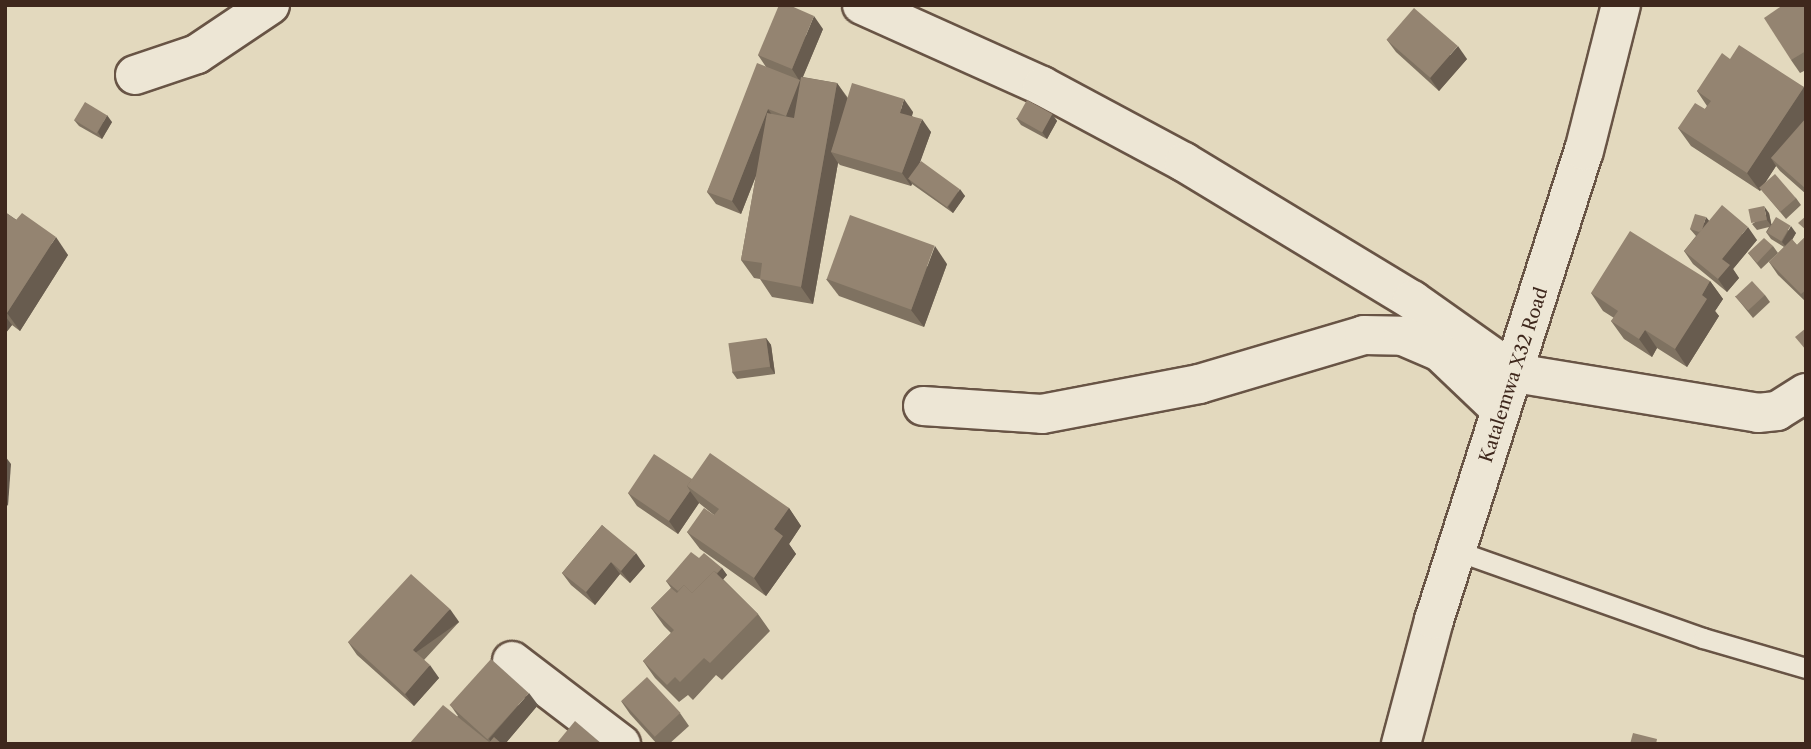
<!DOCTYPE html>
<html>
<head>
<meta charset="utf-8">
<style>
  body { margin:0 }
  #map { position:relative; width:1811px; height:749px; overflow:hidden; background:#e3d9be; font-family:"Libre Caslon Text",serif }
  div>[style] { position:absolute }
  .roads { filter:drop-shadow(2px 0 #685445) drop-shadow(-2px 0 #685445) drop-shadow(0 2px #685445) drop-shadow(0 -2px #685445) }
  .service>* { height:19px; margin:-9.5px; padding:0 9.5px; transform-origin:9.5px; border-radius:9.5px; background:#ede6d5 }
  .minor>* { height:38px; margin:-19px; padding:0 19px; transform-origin:19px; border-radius:19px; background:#ede6d5 }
  .wall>* { inset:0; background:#7f7261 }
  .shaded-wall>* { inset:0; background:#685c4f; transform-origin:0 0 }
  .building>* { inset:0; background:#948471; transform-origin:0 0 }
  span { translate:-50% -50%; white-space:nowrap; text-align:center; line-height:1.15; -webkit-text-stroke:5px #ede6d5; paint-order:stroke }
  .street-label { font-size:18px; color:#3f281d }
  .frame { position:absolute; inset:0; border:7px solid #3f281d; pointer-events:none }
</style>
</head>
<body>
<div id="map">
  <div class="roads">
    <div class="service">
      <i style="left:1457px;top:551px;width:261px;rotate:19.5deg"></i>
      <i style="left:1703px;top:638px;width:107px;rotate:16.2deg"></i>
    </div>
    <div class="minor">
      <i style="left:862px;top:5px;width:197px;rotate:24.2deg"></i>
      <i style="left:1042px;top:86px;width:161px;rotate:28.2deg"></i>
      <i style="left:1184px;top:162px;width:267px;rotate:31.2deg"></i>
      <i style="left:1412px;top:300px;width:126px;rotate:35.3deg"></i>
      <i style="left:1515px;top:373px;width:246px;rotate:9.3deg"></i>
      <i style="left:1758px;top:413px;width:19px;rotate:-6deg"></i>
      <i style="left:1777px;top:411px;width:34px;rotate:-32deg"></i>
      <i style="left:135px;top:75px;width:65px;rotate:-18.7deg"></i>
      <i style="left:197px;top:54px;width:88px;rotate:-33.9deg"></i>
      <i style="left:923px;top:406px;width:119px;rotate:3.8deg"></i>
      <i style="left:1042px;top:414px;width:160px;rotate:-10.8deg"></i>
      <i style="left:1199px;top:384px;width:172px;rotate:-16.5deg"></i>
      <i style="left:1364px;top:335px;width:39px;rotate:1deg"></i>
      <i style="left:1403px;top:336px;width:40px;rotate:23.4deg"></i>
      <i style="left:1440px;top:352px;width:84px;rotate:43.6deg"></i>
      <i style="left:512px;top:661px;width:137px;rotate:37.3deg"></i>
      <i style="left:1401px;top:744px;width:128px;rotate:-75.1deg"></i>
      <i style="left:1434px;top:620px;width:492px;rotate:-72.3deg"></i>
      <i style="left:1584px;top:151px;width:151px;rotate:-75.8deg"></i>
    </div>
  </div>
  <div class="wall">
    <i style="clip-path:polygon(1806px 5px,1806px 70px,1800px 73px,1791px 60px)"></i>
    <i style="clip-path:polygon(823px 29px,803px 77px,837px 83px,848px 98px,913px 112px,912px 116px,931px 132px,919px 164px,965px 196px,953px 213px,912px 184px,911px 186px,840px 165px,838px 163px,813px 304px,772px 297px,760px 279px,754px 278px,741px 260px,756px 176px,741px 214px,716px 204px,707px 192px,766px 67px,758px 55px)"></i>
    <i style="clip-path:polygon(1387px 40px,1467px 59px,1439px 91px,1396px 52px)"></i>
    <i style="clip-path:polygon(1730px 59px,1804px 87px,1806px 90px,1806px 194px,1780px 171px,1776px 166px,1764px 184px,1796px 198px,1801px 205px,1786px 219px,1761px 189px,1760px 191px,1691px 146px,1678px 128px,1705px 109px,1707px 106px,1697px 91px)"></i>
    <i style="clip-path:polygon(1052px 114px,1057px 121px,1047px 139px,1021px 125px,1016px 118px)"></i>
    <i style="clip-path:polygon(74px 120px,112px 122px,102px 139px,79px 126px)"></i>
    <i style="clip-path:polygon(5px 212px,68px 255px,20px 331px,12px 325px,5px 334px)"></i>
    <i style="clip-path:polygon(1769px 213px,1771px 224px,1796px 233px,1792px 240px,1797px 245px,1806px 236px,1806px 302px,1778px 275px,1769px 262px,1784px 247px,1771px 239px,1766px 232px,1769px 227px,1757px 230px,1752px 224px)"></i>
    <i style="clip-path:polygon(1709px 221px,1757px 240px,1733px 269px,1739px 278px,1727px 292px,1693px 264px,1684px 251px,1696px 236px,1690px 229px)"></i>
    <i style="clip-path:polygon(1773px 246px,1778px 253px,1761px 269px,1748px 253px)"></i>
    <i style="clip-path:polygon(947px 264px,924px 327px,839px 296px,826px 279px)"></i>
    <i style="clip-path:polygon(1710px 281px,1723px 299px,1715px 311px,1719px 316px,1687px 367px,1657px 348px,1652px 357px,1624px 339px,1611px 321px,1614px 318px,1603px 311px,1591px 293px)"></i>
    <i style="clip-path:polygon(1765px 295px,1770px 302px,1753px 318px,1735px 296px)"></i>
    <i style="clip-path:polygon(766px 338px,771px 345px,775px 374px,737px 379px,732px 372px)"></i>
    <i style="clip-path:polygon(692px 479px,789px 508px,801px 526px,789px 544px,796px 554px,766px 596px,700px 549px,687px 532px,714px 515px,699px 503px,678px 534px,637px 506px,628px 493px)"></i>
    <i style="clip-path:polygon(602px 525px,645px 566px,630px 583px,620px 574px,595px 605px,571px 585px,562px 573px)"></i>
    <i style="clip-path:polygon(699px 558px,722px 568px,727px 575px,723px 579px,758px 614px,770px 631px,722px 680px,716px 675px,693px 700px,688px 695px,679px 702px,655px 678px,643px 661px,671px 633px,664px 626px,651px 608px,671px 588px,666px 581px)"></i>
    <i style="clip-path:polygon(459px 622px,424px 660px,439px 678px,414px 706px,357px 655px,348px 642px)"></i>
    <i style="clip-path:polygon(621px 701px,680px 713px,689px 726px,669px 744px,657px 744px,630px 714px)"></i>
    <i style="clip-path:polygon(538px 705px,505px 744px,409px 744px,458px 716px,451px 706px)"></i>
  </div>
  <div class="shaded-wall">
    <i style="clip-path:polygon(814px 16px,823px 29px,801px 81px,795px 129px,786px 116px,799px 80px,792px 69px)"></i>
    <i style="clip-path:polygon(1458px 46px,1467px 59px,1439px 91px,1430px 78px)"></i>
    <i style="clip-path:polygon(837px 83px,849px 101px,831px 152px,838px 163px,813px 304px,801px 287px)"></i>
    <i style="clip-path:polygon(1804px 87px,1806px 90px,1806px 121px,1771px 158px,1776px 166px,1760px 191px,1747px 173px)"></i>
    <i style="clip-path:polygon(904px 99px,913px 112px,909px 125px,900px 113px)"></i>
    <i style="clip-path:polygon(768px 109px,777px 122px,741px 214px,732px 201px)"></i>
    <i style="clip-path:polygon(1052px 114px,1057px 121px,1047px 139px,1042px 132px)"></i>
    <i style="clip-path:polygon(107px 115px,112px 122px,102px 139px,98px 132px)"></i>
    <i style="clip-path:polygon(922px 119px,931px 132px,913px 182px,909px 179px,912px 184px,911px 186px,902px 173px)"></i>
    <i style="clip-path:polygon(960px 189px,965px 196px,953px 213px,948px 207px)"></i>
    <i style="clip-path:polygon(1764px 206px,1769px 213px,1772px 227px,1767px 220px)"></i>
    <i style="clip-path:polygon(1706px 217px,1711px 223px,1701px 233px)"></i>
    <i style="clip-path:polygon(1791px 226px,1796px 233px,1787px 248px,1782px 242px)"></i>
    <i style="clip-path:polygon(1748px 227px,1757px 240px,1733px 269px,1739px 278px,1727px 292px,1718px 279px,1722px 259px)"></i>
    <i style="clip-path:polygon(56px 237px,68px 255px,20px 331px,7px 313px)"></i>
    <i style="clip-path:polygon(935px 246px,947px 264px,924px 327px,911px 310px)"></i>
    <i style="clip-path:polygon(1710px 281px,1723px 299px,1715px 311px,1719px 316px,1687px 367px,1675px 349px,1702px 295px)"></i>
    <i style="clip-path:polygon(5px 316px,12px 325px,5px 334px)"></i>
    <i style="clip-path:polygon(1645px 330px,1657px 348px,1652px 357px,1639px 339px)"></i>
    <i style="clip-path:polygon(766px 338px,771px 345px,775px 374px,770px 367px)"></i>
    <i style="clip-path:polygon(5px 456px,11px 464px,8px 506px,5px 502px)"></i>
    <i style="clip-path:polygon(690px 491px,699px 503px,678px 534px,669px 521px)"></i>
    <i style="clip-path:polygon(789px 508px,801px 526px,789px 544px,796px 554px,766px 596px,754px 578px,774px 529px)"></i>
    <i style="clip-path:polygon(636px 553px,645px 566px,630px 583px,621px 571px)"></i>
    <i style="clip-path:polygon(611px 562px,620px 574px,595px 605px,586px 592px)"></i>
    <i style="clip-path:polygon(722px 568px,727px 575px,702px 604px,697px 598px)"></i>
    <i style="left:450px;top:609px;width:16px;height:55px;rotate:55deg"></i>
    <i style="clip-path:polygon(430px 665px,439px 678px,414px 706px,405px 694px)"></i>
    <i style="clip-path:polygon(529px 693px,538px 705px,505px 744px,492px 744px,489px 739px)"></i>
  </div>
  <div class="building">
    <i style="clip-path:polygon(779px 5px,789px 5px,814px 16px,792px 69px,758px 55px)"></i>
    <i style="clip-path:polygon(1783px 5px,1806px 5px,1806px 51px,1791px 60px,1764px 18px)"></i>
    <i style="left:1414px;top:8px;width:58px;height:42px;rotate:41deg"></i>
    <i style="clip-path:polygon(1739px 45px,1804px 87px,1747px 173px,1678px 128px,1695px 103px,1705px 109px,1711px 101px,1697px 91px,1722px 53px,1730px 59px)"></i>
    <i style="clip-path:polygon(757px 63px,800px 80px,786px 116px,768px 109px,732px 201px,707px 192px)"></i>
    <i style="clip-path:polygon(801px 77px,837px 83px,801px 287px,760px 279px,762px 263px,741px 260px,767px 113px,794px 118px)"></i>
    <i style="clip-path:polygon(852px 83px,904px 99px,900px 113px,922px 119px,902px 173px,831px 152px)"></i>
    <i style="left:1027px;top:100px;width:29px;height:21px;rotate:29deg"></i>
    <i style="left:85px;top:102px;width:26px;height:21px;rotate:31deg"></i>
    <i style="clip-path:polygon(1806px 118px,1806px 189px,1771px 158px)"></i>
    <i style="left:921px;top:161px;width:48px;height:22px;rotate:36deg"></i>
    <i style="left:1775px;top:174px;width:32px;height:21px;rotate:49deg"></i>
    <i style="clip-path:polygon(1722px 205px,1748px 227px,1722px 259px,1730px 265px,1718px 279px,1684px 251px)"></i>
    <i style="left:1764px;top:206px;width:14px;height:16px;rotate:78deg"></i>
    <i style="clip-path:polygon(5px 212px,16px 220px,22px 213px,56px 237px,7px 313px,5px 312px)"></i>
    <i style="clip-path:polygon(1695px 214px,1706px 217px,1702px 230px,1699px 232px,1690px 229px)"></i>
    <i style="left:850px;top:215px;width:90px;height:68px;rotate:20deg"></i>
    <i style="clip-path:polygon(1806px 216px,1806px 230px,1798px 223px)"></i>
    <i style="left:1776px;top:217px;width:17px;height:18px;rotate:31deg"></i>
    <i style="clip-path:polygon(1630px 231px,1710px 281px,1702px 295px,1707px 299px,1675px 349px,1645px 330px,1639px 339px,1611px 321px,1618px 311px,1591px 293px)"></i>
    <i style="clip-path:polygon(1806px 236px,1806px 290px,1801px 294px,1769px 262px,1792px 239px,1797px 245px)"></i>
    <i style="clip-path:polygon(1764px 238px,1773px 246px,1757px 263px,1748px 253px)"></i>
    <i style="left:1752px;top:281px;width:19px;height:23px;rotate:47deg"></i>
    <i style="clip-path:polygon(1806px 328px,1806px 350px,1795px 337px)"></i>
    <i style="left:766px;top:338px;width:29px;height:38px;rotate:82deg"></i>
    <i style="clip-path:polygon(710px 453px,789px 508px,774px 529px,783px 536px,754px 578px,687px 532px,704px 508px,714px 515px,719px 509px,687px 486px)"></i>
    <i style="clip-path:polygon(654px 454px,692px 479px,687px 486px,690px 491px,669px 521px,628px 493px)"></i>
    <i style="clip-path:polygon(602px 525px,636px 553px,621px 571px,611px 562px,586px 592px,562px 573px)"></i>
    <i style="clip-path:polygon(691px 552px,699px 558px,704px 553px,722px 568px,717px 573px,714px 571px,692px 593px,684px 585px,678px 591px,666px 581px)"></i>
    <i style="clip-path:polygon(714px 571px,758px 614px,710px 663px,704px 658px,680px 682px,675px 677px,667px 685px,643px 661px,674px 630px,651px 608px,671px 588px,677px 593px,684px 585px,692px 593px)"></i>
    <i style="clip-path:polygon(411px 574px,450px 609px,413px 650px,430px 665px,405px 694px,348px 642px)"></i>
    <i style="left:491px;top:659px;width:51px;height:62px;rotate:42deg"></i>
    <i style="left:647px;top:677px;width:49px;height:35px;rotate:47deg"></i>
    <i style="clip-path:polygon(443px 705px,489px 742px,488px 744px,409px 744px)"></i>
    <i style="clip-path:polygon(575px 721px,602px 744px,556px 744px)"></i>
    <i style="clip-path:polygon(1633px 733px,1657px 739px,1656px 744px,1630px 744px)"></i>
    <i style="clip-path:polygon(494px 737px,502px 744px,488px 744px)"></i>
  </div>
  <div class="street-label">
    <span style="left:1514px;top:375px;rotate:-72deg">Katalemwa X32 Road</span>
  </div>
  <div class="frame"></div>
</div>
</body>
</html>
